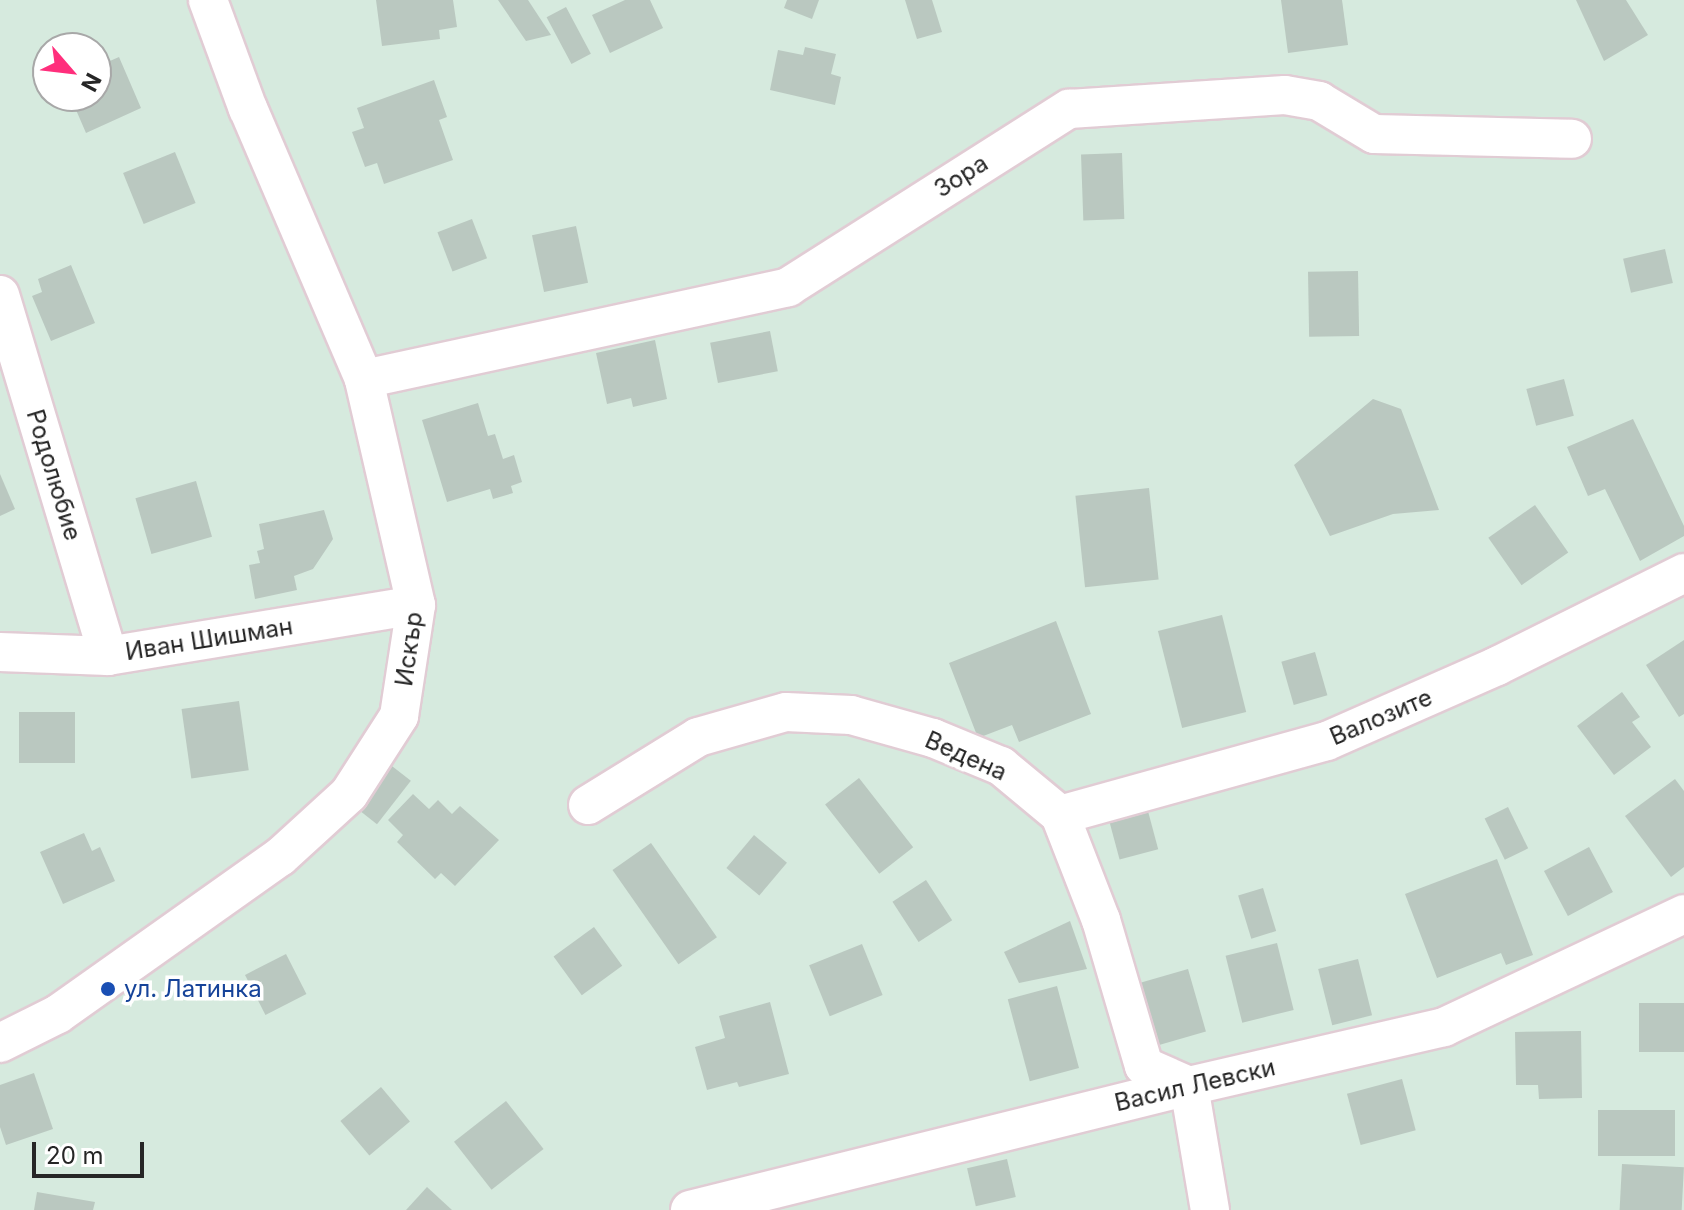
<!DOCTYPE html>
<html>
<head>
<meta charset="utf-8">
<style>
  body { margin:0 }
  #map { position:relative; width:1684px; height:1210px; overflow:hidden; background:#d6eade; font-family:Inter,sans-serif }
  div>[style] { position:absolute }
  .building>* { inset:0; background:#bac8c0; transform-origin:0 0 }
  .roads { filter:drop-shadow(2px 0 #e1ccd4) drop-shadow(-2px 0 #e1ccd4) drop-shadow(0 2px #e1ccd4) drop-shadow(0 -2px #e1ccd4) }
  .minor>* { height:38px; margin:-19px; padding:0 19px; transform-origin:19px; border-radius:19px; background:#fff }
  .dots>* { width:22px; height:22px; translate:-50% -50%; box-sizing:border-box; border:4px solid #fff; border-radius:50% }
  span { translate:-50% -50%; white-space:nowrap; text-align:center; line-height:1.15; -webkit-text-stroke:7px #fff; paint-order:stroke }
  .street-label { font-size:24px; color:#262626 }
  .transit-label { font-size:24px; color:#164399 }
  .left { translate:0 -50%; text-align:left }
  .north { position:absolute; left:32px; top:32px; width:80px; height:80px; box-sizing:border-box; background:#fff; border:2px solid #a8a8a8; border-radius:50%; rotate:118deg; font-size:22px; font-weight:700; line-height:32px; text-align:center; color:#262626 }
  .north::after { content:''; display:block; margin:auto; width:28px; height:36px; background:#ff2f7c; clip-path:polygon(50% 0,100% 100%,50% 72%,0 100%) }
  .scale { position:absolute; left:32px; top:1142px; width:112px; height:36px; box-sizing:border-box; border:4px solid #262626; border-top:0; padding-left:10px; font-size:24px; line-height:28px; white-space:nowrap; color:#262626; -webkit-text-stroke:6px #fff; paint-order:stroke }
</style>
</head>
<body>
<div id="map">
  <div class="building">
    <i style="clip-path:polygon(376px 0,453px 0,457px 27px,439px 30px,440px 39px,382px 46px)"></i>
    <i style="clip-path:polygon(498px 0,528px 0,551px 35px,526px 41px)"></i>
    <i style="clip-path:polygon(625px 0,650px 0,663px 28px,610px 53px,592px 15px)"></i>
    <i style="clip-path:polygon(787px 0,819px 0,812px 19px,784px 8px)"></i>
    <i style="clip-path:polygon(905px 0,932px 0,942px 32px,917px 39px)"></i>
    <i style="clip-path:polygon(1281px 0,1342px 0,1348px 45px,1288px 53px)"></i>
    <i style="clip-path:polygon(1576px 0,1626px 0,1648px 35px,1604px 61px)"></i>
    <i style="left:566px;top:7px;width:53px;height:22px;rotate:62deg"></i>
    <i style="clip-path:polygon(805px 47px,836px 54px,831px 74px,841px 77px,835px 105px,770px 90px,778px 50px,803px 55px)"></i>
    <i style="clip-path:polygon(119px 57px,141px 108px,86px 133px,70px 96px,96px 96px,96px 67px)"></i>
    <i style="clip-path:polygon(434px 80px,447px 117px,439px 120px,453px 160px,384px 184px,377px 163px,365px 167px,352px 132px,364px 128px,357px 108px)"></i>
    <i style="left:175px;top:152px;width:55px;height:56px;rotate:68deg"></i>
    <i style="left:1122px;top:153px;width:66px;height:41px;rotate:88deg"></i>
    <i style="left:472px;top:219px;width:42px;height:37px;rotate:69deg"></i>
    <i style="left:576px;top:226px;width:58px;height:45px;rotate:78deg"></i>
    <i style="left:1665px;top:249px;width:35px;height:43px;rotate:77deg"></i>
    <i style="clip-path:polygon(71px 265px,95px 323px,51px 341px,32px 296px,42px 292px,38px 279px)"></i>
    <i style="left:1358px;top:271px;width:65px;height:50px;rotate:89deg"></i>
    <i style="left:770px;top:331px;width:41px;height:61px;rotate:79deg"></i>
    <i style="clip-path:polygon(655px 340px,667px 399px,633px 407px,631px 398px,607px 404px,596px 353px)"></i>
    <i style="left:1564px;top:379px;width:38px;height:39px;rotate:75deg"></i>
    <i style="clip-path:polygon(1373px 399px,1401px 409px,1439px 510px,1393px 514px,1330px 536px,1294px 465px)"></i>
    <i style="clip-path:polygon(478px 403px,488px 436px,495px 434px,503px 459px,514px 455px,522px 482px,511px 486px,513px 493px,493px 499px,490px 489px,447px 502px,422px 420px)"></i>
    <i style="clip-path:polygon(1633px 419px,1684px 526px,1684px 536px,1640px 561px,1605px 489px,1588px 496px,1567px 447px)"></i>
    <i style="clip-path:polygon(0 474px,15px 509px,0 516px)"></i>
    <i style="left:196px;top:481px;width:58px;height:63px;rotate:74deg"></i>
    <i style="left:1149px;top:488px;width:92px;height:74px;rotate:84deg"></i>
    <i style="left:1535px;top:505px;width:58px;height:57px;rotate:55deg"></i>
    <i style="clip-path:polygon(324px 510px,333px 539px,313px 569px,294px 576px,297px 590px,255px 599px,249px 565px,260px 563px,257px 551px,264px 549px,259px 524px)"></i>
    <i style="left:1222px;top:615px;width:100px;height:66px;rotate:76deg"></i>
    <i style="clip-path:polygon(1056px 621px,1091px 714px,1019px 742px,1012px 725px,978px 738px,949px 663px)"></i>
    <i style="clip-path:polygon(1684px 640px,1684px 714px,1679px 717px,1646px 665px)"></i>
    <i style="left:1315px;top:652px;width:45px;height:35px;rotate:74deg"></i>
    <i style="clip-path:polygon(1622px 692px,1640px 717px,1632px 722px,1651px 747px,1614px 775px,1577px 726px)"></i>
    <i style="left:239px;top:701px;width:70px;height:58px;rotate:82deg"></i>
    <i style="left:19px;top:712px;width:56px;height:51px"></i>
    <i style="left:388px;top:763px;width:29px;height:55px;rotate:38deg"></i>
    <i style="left:859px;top:778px;width:88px;height:43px;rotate:52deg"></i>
    <i style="clip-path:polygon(1675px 779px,1684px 791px,1684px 867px,1671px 877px,1625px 816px)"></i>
    <i style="clip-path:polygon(413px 794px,429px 809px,438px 800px,452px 814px,460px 806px,499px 840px,455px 886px,441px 873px,435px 879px,397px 842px,403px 835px,388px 820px)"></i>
    <i style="left:1145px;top:800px;width:51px;height:40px;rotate:75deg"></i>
    <i style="left:1508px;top:807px;width:46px;height:26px;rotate:64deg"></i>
    <i style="clip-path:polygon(84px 833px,92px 851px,100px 847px,115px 881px,63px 904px,40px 852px)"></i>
    <i style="left:754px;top:835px;width:43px;height:43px;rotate:40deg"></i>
    <i style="left:651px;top:843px;width:115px;height:47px;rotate:55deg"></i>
    <i style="left:1589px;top:847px;width:51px;height:51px;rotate:62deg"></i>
    <i style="clip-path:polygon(1497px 859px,1533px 955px,1506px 965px,1501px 953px,1437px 978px,1405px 894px)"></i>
    <i style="left:926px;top:880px;width:48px;height:40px;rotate:57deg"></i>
    <i style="left:1263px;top:888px;width:45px;height:26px;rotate:73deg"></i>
    <i style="clip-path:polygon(1070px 921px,1087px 969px,1019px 983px,1004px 952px)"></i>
    <i style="left:594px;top:927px;width:48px;height:50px;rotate:54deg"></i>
    <i style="left:1277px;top:943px;width:69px;height:53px;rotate:76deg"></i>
    <i style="left:862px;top:944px;width:55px;height:57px;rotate:68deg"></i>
    <i style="left:286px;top:954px;width:45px;height:46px;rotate:63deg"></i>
    <i style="left:1358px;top:959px;width:58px;height:41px;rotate:76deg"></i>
    <i style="left:1188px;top:969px;width:65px;height:55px;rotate:74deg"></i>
    <i style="left:1057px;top:986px;width:85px;height:51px;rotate:75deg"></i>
    <i style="clip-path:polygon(770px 1002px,789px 1074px,739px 1087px,737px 1082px,707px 1090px,695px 1047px,725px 1038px,719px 1016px)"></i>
    <i style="left:1684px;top:1003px;width:49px;height:45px;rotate:90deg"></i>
    <i style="clip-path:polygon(1581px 1031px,1582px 1098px,1539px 1099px,1538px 1085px,1516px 1085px,1515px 1032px)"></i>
    <i style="clip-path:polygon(34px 1073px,53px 1129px,6px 1145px,0 1127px,0 1085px)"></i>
    <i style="left:1402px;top:1079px;width:53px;height:57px;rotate:75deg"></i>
    <i style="left:381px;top:1087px;width:45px;height:53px;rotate:50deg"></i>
    <i style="left:506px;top:1101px;width:61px;height:66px;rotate:52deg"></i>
    <i style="left:1598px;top:1110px;width:77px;height:46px"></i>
    <i style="left:1007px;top:1159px;width:39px;height:41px;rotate:77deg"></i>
    <i style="left:1622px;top:1164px;width:62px;height:46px;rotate:3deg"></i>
    <i style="clip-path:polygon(427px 1187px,452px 1210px,406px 1210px)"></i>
    <i style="clip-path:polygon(37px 1192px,95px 1202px,93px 1210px,34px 1210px)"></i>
  </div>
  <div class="roads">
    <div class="minor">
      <i style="left:0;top:295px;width:377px;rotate:73.3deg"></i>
      <i style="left:364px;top:379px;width:434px;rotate:-12.2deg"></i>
      <i style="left:788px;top:287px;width:333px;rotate:-32.4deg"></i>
      <i style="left:1069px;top:109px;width:216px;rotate:-3.7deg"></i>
      <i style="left:1285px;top:95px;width:35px;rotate:10deg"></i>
      <i style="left:1319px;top:101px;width:64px;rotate:31deg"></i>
      <i style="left:1374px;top:134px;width:198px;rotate:1.4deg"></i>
      <i style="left:0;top:652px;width:108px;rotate:2.1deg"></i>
      <i style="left:108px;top:656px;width:312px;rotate:-9.4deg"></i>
      <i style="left:588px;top:805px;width:129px;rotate:-31.7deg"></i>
      <i style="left:698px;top:737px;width:91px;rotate:-15.9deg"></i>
      <i style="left:786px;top:712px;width:65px;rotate:2.6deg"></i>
      <i style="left:851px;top:715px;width:85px;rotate:15.7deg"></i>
      <i style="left:933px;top:738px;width:74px;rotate:22.4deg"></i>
      <i style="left:1001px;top:766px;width:77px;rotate:39.7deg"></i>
      <i style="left:1060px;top:815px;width:113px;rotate:68.7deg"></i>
      <i style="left:1101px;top:920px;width:152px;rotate:73.6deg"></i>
      <i style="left:1144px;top:1066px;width:49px;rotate:24deg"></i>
      <i style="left:1189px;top:1086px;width:126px;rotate:80.4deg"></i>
      <i style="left:1060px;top:815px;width:277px;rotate:-15.5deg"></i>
      <i style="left:1327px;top:741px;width:186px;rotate:-23.8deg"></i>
      <i style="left:1497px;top:666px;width:209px;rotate:-26.4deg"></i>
      <i style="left:0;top:1043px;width:65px;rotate:-26.6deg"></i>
      <i style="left:58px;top:1014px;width:272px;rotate:-35.3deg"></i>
      <i style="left:280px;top:857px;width:93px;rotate:-42.4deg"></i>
      <i style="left:349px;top:794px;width:93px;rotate:-57.3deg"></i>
      <i style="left:399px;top:716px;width:112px;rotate:-81.3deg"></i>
      <i style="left:416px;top:605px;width:232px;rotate:-103deg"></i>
      <i style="left:364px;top:379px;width:294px;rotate:-113.2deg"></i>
      <i style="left:248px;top:109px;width:116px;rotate:-110.2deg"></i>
      <i style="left:690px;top:1210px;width:514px;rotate:-13.96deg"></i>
      <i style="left:1189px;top:1086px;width:262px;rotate:-13deg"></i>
      <i style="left:1444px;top:1027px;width:265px;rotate:-25.2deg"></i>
    </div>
  </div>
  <div class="dots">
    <i style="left:108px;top:989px;background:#1a4fb4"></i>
  </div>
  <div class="street-label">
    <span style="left:961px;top:176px;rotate:-32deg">Зора</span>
    <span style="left:54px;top:475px;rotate:73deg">Родолюбие</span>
    <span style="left:209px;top:639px;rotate:-9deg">Иван Шишман</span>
    <span style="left:409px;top:649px;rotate:-82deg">Искър</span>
    <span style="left:1381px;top:717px;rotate:-23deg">Валозите</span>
    <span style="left:966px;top:756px;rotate:24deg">Ведена</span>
    <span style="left:1195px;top:1085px;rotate:-13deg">Васил Левски</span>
  </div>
  <div class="transit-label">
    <span class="left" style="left:124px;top:989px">ул. Латинка</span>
  </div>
  <div class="north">N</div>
  <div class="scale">20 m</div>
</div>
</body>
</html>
